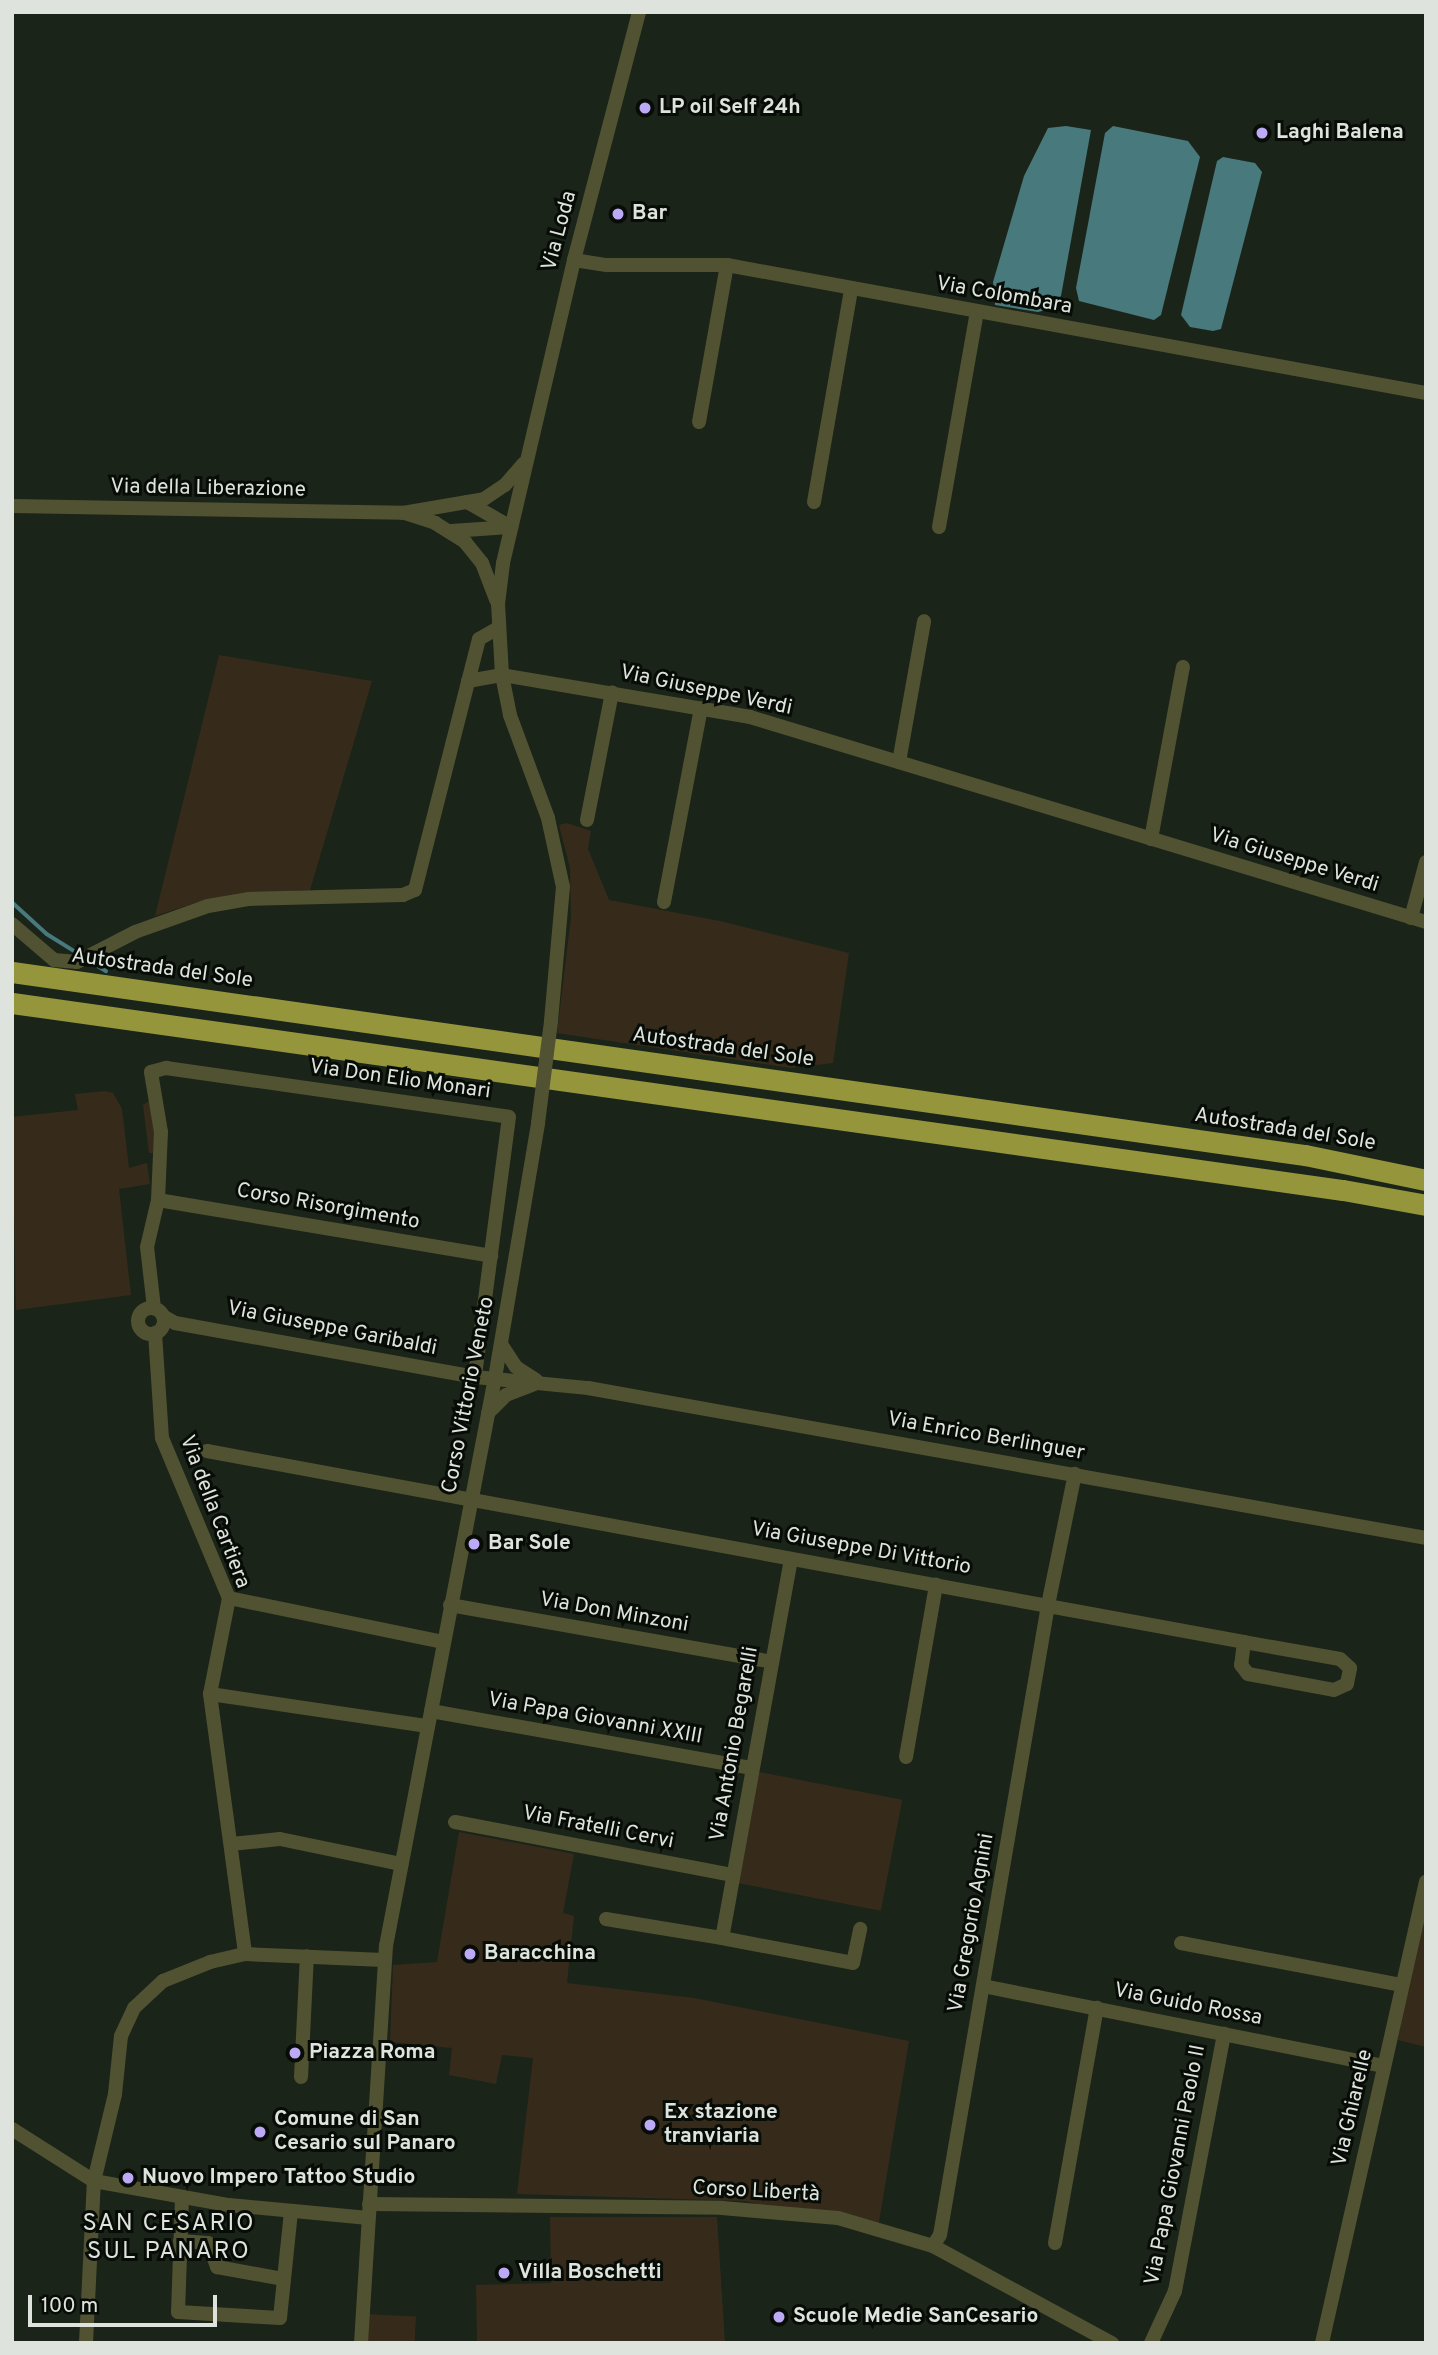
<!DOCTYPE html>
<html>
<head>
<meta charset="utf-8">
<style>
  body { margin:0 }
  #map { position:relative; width:1438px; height:2355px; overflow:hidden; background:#1b2419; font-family:Overpass,sans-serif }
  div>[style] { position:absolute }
  .green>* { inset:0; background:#362b1a; transform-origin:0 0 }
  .water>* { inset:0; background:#47797d }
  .stream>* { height:3.5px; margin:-1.75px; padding:0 1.75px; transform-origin:1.75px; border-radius:1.75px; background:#47797d }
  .minor>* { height:14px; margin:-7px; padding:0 7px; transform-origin:7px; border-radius:7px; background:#515231 }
  .minor>.ring { margin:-7px; padding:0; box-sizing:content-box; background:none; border:14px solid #515231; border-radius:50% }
  .highway>* { height:21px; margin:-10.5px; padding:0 10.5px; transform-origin:10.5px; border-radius:10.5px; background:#95963b }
  .minor-bridge>* { height:14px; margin:-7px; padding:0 7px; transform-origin:7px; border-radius:7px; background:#515231 }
  .dots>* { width:19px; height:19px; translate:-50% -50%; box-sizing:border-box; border:4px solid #080c07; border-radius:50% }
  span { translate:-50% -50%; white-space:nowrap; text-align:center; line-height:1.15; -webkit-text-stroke:6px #080c07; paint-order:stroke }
  .poi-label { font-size:21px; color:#dee4dd; font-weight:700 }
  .left { translate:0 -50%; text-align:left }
  .street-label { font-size:21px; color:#dee4dd }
  .quarter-label { font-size:24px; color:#dee4dd; letter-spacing:2px }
  .frame { position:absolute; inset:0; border:14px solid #dee4dd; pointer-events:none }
  .scale { position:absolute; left:28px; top:2295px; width:189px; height:32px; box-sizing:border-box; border:4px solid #dee4dd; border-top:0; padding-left:9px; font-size:21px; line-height:24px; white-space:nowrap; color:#dee4dd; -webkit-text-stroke:5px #080c07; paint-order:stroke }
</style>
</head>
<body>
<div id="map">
  <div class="green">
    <i style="clip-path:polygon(219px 655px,372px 681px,310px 890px,250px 893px,195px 903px,155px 916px)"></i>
    <i style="clip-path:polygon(567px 823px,591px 831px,588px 849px,609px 900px,720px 921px,849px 953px,833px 1063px,791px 1068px,557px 1033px,571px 917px,570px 868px,559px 825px)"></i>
    <i style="clip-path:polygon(105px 1091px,113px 1093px,122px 1109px,129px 1168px,147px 1163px,150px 1184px,119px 1189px,131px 1295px,16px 1310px,12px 1117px,78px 1110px,75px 1094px)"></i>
    <i style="clip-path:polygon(149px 1101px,157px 1142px,154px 1153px,149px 1153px,143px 1105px)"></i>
    <i style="left:759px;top:1772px;width:146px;height:113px;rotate:11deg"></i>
    <i style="clip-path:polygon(459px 1832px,574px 1854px,563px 1913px,574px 1916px,567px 1983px,694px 1998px,909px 2041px,878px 2228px,744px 2201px,517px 2194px,533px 2058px,502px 2055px,496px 2084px,449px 2075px,452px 2048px,390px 2042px,393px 1965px,437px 1962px)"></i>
    <i style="clip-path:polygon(1426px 1871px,1426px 2047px,1398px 2040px)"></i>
    <i style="clip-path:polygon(550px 2217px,717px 2217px,725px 2343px,477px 2343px,476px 2285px,551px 2283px)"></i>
    <i style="left:366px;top:2314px;width:50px;height:29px;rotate:3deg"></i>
  </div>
  <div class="water">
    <i style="clip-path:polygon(1066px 126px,1091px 130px,1059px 307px,1038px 312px,995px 305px,993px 282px,1024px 176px,1048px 128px)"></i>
    <i style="clip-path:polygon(1113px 126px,1188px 141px,1200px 157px,1161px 315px,1154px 320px,1079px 301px,1076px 288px,1105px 133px)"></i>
    <i style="clip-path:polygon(1223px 157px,1255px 163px,1262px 172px,1221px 329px,1213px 331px,1190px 327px,1181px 315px,1217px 161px)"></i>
  </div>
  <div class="stream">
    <i style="left:12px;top:902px;width:47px;rotate:42.4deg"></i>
    <i style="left:47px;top:934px;width:40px;rotate:32deg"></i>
    <i style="left:90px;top:961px;width:19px;rotate:32deg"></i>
  </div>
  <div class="minor">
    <i style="left:574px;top:260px;width:33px;rotate:9deg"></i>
    <i style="left:607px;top:265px;width:120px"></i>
    <i style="left:727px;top:265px;width:711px;rotate:10.38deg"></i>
    <i style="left:699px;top:422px;width:159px;rotate:-79.9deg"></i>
    <i style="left:467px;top:502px;width:51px;rotate:29.6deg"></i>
    <i style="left:814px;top:502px;width:216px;rotate:-80.1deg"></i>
    <i style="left:12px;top:506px;width:391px;rotate:1deg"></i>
    <i style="left:403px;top:513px;width:82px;rotate:-9.8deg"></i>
    <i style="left:484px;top:499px;width:25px;rotate:-34deg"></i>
    <i style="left:505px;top:485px;width:29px;rotate:-49deg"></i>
    <i style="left:405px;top:513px;width:32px;rotate:18deg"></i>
    <i style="left:435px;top:523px;width:36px;rotate:32deg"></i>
    <i style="left:465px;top:542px;width:27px;rotate:51deg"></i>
    <i style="left:482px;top:563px;width:40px;rotate:69deg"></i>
    <i style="left:939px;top:527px;width:218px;rotate:-80deg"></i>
    <i style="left:451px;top:531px;width:60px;rotate:-3.8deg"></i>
    <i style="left:468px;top:681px;width:35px;rotate:-10deg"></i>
    <i style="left:502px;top:675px;width:252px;rotate:9.6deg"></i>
    <i style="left:750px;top:717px;width:706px;rotate:16.87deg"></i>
    <i style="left:899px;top:762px;width:143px;rotate:-79.9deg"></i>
    <i style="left:587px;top:820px;width:130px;rotate:-78.9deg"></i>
    <i style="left:1151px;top:839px;width:175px;rotate:-79.5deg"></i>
    <i style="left:664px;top:902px;width:197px;rotate:-79.2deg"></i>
    <i style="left:1411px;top:918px;width:58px;rotate:-75deg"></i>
    <i style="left:12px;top:924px;width:55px;rotate:40.6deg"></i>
    <i style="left:54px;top:960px;width:23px;rotate:5deg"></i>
    <i style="left:77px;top:962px;width:65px;rotate:-27.3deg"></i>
    <i style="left:135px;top:932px;width:77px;rotate:-19.6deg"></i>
    <i style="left:208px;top:906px;width:42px;rotate:-9.7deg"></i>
    <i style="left:249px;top:899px;width:154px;rotate:-1.5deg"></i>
    <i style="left:403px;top:895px;width:13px;rotate:-23deg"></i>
    <i style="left:415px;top:890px;width:259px;rotate:-75.7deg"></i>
    <i style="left:479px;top:639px;width:22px;rotate:-30deg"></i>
    <i style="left:551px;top:1021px;width:135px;rotate:-84.9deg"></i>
    <i style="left:563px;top:887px;width:71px;rotate:-102.3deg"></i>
    <i style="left:548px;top:818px;width:110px;rotate:-110.3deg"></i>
    <i style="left:510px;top:715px;width:41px;rotate:-101.3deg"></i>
    <i style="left:502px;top:675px;width:71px;rotate:-93.2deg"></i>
    <i style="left:498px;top:604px;width:41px;rotate:-83deg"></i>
    <i style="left:503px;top:563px;width:311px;rotate:-76.8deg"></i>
    <i style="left:574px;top:260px;width:256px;rotate:-75.3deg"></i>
    <i style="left:158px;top:1200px;width:338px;rotate:9.5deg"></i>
    <i class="ring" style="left:138px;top:1308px;width:12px;height:12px"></i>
    <i style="left:154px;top:1308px;width:61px;rotate:-96.5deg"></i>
    <i style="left:147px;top:1247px;width:48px;rotate:-76.8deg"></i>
    <i style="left:158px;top:1200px;width:68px;rotate:-87.5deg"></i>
    <i style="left:161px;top:1132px;width:61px;rotate:-99.5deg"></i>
    <i style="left:151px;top:1072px;width:16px;rotate:-15deg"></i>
    <i style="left:166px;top:1068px;width:346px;rotate:8.1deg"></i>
    <i style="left:509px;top:1117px;width:262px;rotate:97.5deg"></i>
    <i style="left:163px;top:1316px;width:14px;rotate:30deg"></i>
    <i style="left:175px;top:1323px;width:305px;rotate:10.2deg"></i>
    <i style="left:475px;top:1377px;width:114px;rotate:5.6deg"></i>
    <i style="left:588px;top:1388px;width:851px;rotate:10.15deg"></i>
    <i style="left:155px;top:1333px;width:105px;rotate:86.2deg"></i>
    <i style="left:162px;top:1438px;width:173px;rotate:67.3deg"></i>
    <i style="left:229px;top:1598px;width:98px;rotate:101.2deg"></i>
    <i style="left:210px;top:1694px;width:262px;rotate:82.3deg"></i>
    <i style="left:501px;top:1344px;width:27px;rotate:57deg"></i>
    <i style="left:516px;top:1367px;width:24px;rotate:33deg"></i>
    <i style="left:488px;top:1413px;width:25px;rotate:-45deg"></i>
    <i style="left:506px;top:1395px;width:30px;rotate:-21deg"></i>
    <i style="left:207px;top:1451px;width:1054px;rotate:10.44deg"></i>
    <i style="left:1244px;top:1642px;width:23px;rotate:97deg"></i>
    <i style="left:1241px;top:1665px;width:11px;rotate:52deg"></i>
    <i style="left:1248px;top:1674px;width:87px;rotate:10.5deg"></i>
    <i style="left:1334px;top:1690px;width:14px;rotate:-25deg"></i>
    <i style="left:1347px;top:1684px;width:16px;rotate:-79deg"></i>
    <i style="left:1350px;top:1668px;width:13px;rotate:-138deg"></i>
    <i style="left:1340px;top:1659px;width:97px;rotate:-170deg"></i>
    <i style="left:791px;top:1559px;width:385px;rotate:100.3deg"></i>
    <i style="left:722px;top:1938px;width:133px;rotate:10.8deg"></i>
    <i style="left:853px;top:1963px;width:35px;rotate:-78deg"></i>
    <i style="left:229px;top:1598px;width:218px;rotate:11.6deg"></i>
    <i style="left:450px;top:1605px;width:327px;rotate:10deg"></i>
    <i style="left:210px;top:1694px;width:220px;rotate:8.4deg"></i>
    <i style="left:431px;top:1711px;width:326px;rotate:10.1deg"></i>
    <i style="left:906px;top:1757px;width:175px;rotate:-80.1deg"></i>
    <i style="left:455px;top:1822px;width:283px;rotate:10.8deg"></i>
    <i style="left:231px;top:1844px;width:49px;rotate:-5.8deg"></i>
    <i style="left:280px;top:1839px;width:124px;rotate:11.7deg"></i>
    <i style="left:606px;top:1919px;width:118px;rotate:9.3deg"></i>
    <i style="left:1181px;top:1943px;width:225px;rotate:10.8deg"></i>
    <i style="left:983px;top:1986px;width:409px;rotate:11.3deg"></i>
    <i style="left:301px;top:2077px;width:121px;rotate:-87.2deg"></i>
    <i style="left:12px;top:2129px;width:97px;rotate:32.4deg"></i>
    <i style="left:94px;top:2181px;width:137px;rotate:10.1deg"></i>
    <i style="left:229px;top:2205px;width:140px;rotate:5.3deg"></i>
    <i style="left:182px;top:2198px;width:114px;rotate:92deg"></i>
    <i style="left:178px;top:2312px;width:102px;rotate:3.4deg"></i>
    <i style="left:280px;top:2318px;width:107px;rotate:-84.1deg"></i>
    <i style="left:369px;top:2204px;width:353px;rotate:0.6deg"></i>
    <i style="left:722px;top:2208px;width:116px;rotate:4.9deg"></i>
    <i style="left:838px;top:2218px;width:99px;rotate:16.4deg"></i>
    <i style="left:933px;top:2246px;width:204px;rotate:28.5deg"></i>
    <i style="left:180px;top:2241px;width:28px;rotate:4deg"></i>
    <i style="left:208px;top:2243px;width:26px;rotate:69deg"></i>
    <i style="left:217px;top:2267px;width:68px;rotate:10.2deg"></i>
    <i style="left:1055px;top:2243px;width:239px;rotate:-79.9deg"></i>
    <i style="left:933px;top:2246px;width:13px;rotate:-58deg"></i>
    <i style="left:940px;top:2235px;width:639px;rotate:-80.27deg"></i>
    <i style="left:1048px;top:1605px;width:134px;rotate:-78.4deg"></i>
    <i style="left:86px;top:2343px;width:162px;rotate:-87.2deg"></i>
    <i style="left:94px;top:2181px;width:89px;rotate:-76.4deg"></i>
    <i style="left:115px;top:2094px;width:58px;rotate:-84.1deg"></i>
    <i style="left:121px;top:2036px;width:31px;rotate:-65deg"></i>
    <i style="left:134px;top:2008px;width:40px;rotate:-43deg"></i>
    <i style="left:163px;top:1981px;width:51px;rotate:-22deg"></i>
    <i style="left:210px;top:1962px;width:36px;rotate:-13deg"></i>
    <i style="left:245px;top:1954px;width:139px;rotate:2.5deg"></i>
    <i style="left:361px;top:2343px;width:398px;rotate:-86.4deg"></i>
    <i style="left:386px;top:1946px;width:578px;rotate:-79.14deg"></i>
    <i style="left:495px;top:1378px;width:259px;rotate:-80.4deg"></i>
    <i style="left:1151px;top:2343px;width:57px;rotate:-65.2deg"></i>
    <i style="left:1175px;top:2291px;width:262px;rotate:-79.2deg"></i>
    <i style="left:1322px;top:2343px;width:473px;rotate:-77.3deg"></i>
  </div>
  <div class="highway">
    <i style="left:12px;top:972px;width:1306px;rotate:8.06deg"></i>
    <i style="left:1305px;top:1155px;width:124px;rotate:11.7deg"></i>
    <i style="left:12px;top:1003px;width:1344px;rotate:8deg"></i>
    <i style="left:1343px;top:1190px;width:84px;rotate:10.2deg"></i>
  </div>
  <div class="minor-bridge">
    <i style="left:538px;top:1123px;width:103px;rotate:-82.7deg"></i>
  </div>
  <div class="dots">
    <i style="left:645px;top:108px;background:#bcaaf6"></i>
    <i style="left:1262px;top:133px;background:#bcaaf6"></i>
    <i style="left:618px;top:214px;background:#bcaaf6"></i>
    <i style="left:474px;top:1544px;background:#bcaaf6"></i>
    <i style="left:470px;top:1954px;background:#bcaaf6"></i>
    <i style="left:295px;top:2053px;background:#bcaaf6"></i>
    <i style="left:650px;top:2125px;background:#bcaaf6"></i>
    <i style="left:260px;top:2132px;background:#bcaaf6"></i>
    <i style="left:128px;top:2178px;background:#bcaaf6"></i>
    <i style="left:504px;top:2273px;background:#bcaaf6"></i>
    <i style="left:779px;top:2317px;background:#bcaaf6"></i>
  </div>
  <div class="poi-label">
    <span class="left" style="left:659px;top:108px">LP oil Self 24h</span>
    <span class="left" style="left:1276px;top:133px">Laghi Balena</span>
    <span class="left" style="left:632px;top:214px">Bar</span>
    <span class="left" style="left:488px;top:1544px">Bar Sole</span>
    <span class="left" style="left:484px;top:1954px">Baracchina</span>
    <span class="left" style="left:309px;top:2053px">Piazza Roma</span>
    <span class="left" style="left:664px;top:2125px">Ex stazione<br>tranviaria</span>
    <span class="left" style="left:274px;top:2132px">Comune di San<br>Cesario sul Panaro</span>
    <span class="left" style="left:142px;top:2178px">Nuovo Impero Tattoo Studio</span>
    <span class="left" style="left:518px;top:2273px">Villa Boschetti</span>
    <span class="left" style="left:793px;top:2317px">Scuole Medie SanCesario</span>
  </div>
  <div class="street-label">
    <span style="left:560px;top:231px;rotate:-75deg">Via Loda</span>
    <span style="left:1004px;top:296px;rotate:10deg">Via Colombara</span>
    <span style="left:208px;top:489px;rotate:1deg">Via della Liberazione</span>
    <span style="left:706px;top:691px;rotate:12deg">Via Giuseppe Verdi</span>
    <span style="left:1294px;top:861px;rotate:17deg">Via Giuseppe Verdi</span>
    <span style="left:162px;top:969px;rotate:8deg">Autostrada del Sole</span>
    <span style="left:723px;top:1048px;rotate:8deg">Autostrada del Sole</span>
    <span style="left:400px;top:1080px;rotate:8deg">Via Don Elio Monari</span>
    <span style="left:1285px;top:1130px;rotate:9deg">Autostrada del Sole</span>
    <span style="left:328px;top:1207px;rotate:10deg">Corso Risorgimento</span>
    <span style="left:332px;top:1329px;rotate:11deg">Via Giuseppe Garibaldi</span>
    <span style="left:469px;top:1395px;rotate:-79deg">Corso Vittorio Veneto</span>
    <span style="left:986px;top:1437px;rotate:10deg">Via Enrico Berlinguer</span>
    <span style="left:214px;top:1512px;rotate:69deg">Via della Cartiera</span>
    <span style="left:861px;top:1549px;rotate:10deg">Via Giuseppe Di Vittorio</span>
    <span style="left:614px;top:1613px;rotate:10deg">Via Don Minzoni</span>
    <span style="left:595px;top:1719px;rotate:10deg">Via Papa Giovanni XXIII</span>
    <span style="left:735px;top:1744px;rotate:-80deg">Via Antonio Begarelli</span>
    <span style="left:598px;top:1828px;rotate:11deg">Via Fratelli Cervi</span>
    <span style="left:972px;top:1923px;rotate:-80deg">Via Gregorio Agnini</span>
    <span style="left:1188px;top:2005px;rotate:11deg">Via Guido Rossa</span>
    <span style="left:1353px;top:2108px;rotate:-77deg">Via Ghiarelle</span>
    <span style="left:1176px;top:2165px;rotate:-79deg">Via Papa Giovanni Paolo II</span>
    <span style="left:756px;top:2192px;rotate:3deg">Corso Libertà</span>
  </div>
  <div class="quarter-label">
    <span style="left:169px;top:2239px">SAN CESARIO<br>SUL PANARO</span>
  </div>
  <div class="frame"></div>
  <div class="scale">100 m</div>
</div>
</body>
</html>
